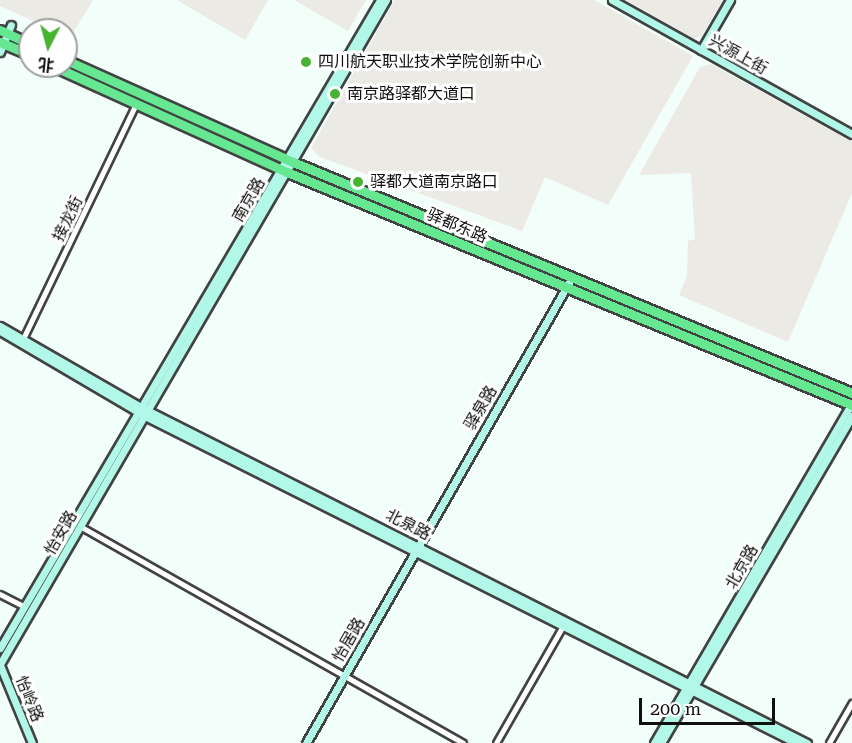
<!DOCTYPE html>
<html>
<head>
<meta charset="utf-8">
<style>
  body { margin:0 }
  #map { position:relative; width:852px; height:743px; overflow:hidden; background:#f1fefa; font-family:"Roboto Serif","Noto Sans SC",serif }
  div>[style] { position:absolute }
  .industrial>* { inset:0; background:#eceae4 }
  .roads { filter:drop-shadow(2px 0 #424242) drop-shadow(-2px 0 #424242) drop-shadow(0 2px #424242) drop-shadow(0 -2px #424242) }
  .street>* { height:4.5px; margin:-2.25px; padding:0 2.25px; transform-origin:2.25px; border-radius:2.25px; background:#fff }
  .secondary>* { height:7px; margin:-3.5px; padding:0 3.5px; transform-origin:3.5px; border-radius:3.5px; background:#b2f8e8 }
  .highway>* { height:9px; margin:-4.5px; padding:0 4.5px; transform-origin:4.5px; border-radius:4.5px; background:#66e792 }
  .dots>* { width:16px; height:16px; translate:-50% -50%; box-sizing:border-box; border:3px solid #fff; border-radius:50% }
  span { translate:-50% -50%; white-space:nowrap; text-align:center; line-height:1.15; -webkit-text-stroke:6px #fff; paint-order:stroke }
  .street-label { font-size:16px; color:#0f0f0f }
  .poi-label { font-size:16px; color:#0f0f0f }
  .left { translate:0 -50%; text-align:left }
  .north { position:absolute; left:18px; top:18px; width:60px; height:60px; box-sizing:border-box; background:#fff; border:2px solid #9f9f9f; border-radius:50%; rotate:186deg; font-size:16px; font-weight:700; line-height:24px; text-align:center; color:#0f0f0f }
  .north::after { content:''; display:block; margin:auto; width:21px; height:27px; background:#48b332; clip-path:polygon(50% 0,100% 100%,50% 72%,0 100%) }
  .scale { position:absolute; left:639px; top:698px; width:136px; height:27px; box-sizing:border-box; border:3px solid #0f0f0f; border-top:0; padding-left:8px; font-size:18px; line-height:21px; white-space:nowrap; color:#0f0f0f; -webkit-text-stroke:4px #fff; paint-order:stroke }
</style>
</head>
<body>
<div id="map">
  <div class="industrial">
    <i style="clip-path:polygon(0 0,93px 0,70px 38px,66px 30px,53px 30px,0 6px)"></i>
    <i style="clip-path:polygon(177px 0,268px 0,245px 40px)"></i>
    <i style="clip-path:polygon(294px 0,366px 0,348px 31px)"></i>
    <i style="clip-path:polygon(395px 0,594px 0,693px 56px,608px 205px,545px 177px,522px 231px,320px 157px,311px 148px)"></i>
    <i style="clip-path:polygon(626px 0,723px 0,701px 37px,693px 38px)"></i>
    <i style="clip-path:polygon(711px 64px,852px 142px,852px 193px,788px 342px,679px 295px,687px 276px,688px 241px,695px 239px,691px 173px,639px 175px,700px 67px)"></i>
  </div>
  <div class="roads">
    <div class="street">
      <i style="left:22px;top:341px;width:263px;rotate:-64.3deg"></i>
      <i style="left:80px;top:526px;width:440px;rotate:29.5deg"></i>
      <i style="left:0;top:594px;width:27px;rotate:27deg"></i>
      <i style="left:496px;top:743px;width:135px;rotate:-60.2deg"></i>
      <i style="left:829px;top:743px;width:46px;rotate:-60.1deg"></i>
    </div>
    <div class="secondary">
      <i style="left:612px;top:0;width:275px;rotate:29.2deg"></i>
      <i style="left:701px;top:50px;width:58px;rotate:-59.9deg"></i>
      <i style="left:0;top:52px;width:29px;rotate:-68deg"></i>
      <i style="left:0;top:326px;width:163px;rotate:29.9deg"></i>
      <i style="left:141px;top:407px;width:746px;rotate:26.77deg"></i>
      <i style="left:0;top:331px;width:168px;rotate:30.4deg"></i>
      <i style="left:145px;top:416px;width:729px;rotate:26.67deg"></i>
      <i style="left:0;top:648px;width:751px;rotate:-59.61deg"></i>
      <i style="left:0;top:664px;width:768px;rotate:-59.83deg"></i>
      <i style="left:0;top:665px;width:84px;rotate:67.7deg"></i>
      <i style="left:306px;top:743px;width:534px;rotate:-60.27deg"></i>
      <i style="left:654px;top:743px;width:393px;rotate:-59.8deg"></i>
      <i style="left:661px;top:743px;width:379px;rotate:-59.7deg"></i>
    </div>
    <div class="highway">
      <i style="left:0;top:30px;width:33px;rotate:25deg"></i>
      <i style="left:0;top:42px;width:33px;rotate:23deg"></i>
      <i style="left:66px;top:60px;width:249px;rotate:24.2deg"></i>
      <i style="left:293px;top:162px;width:605px;rotate:22.45deg"></i>
      <i style="left:53px;top:66px;width:257px;rotate:24.4deg"></i>
      <i style="left:287px;top:172px;width:611px;rotate:22.41deg"></i>
    </div>
  </div>
  <div class="dots">
    <i style="left:306px;top:62px;background:#48b332"></i>
    <i style="left:335px;top:94px;background:#48b332"></i>
    <i style="left:358px;top:182px;background:#48b332"></i>
  </div>
  <div class="street-label">
    <span style="left:738px;top:55px;rotate:29deg">兴源上街</span>
    <span style="left:249px;top:200px;rotate:-60deg">南京路</span>
    <span style="left:68px;top:219px;rotate:-64deg">接龙街</span>
    <span style="left:457px;top:226px;rotate:23deg">驿都东路</span>
    <span style="left:481px;top:408px;rotate:-60deg">驿泉路</span>
    <span style="left:408px;top:525px;rotate:27deg">北泉路</span>
    <span style="left:61px;top:533px;rotate:-60deg">怡安路</span>
    <span style="left:742px;top:567px;rotate:-60deg">北京路</span>
    <span style="left:349px;top:640px;rotate:-60deg">怡居路</span>
    <span style="left:29px;top:699px;rotate:68deg">怡岭路</span>
  </div>
  <div class="poi-label">
    <span class="left" style="left:318px;top:62px">四川航天职业技术学院创新中心</span>
    <span class="left" style="left:347px;top:94px">南京路驿都大道口</span>
    <span class="left" style="left:370px;top:182px">驿都大道南京路口</span>
  </div>
  <div class="north">北</div>
  <div class="scale">200 m</div>
</div>
</body>
</html>
